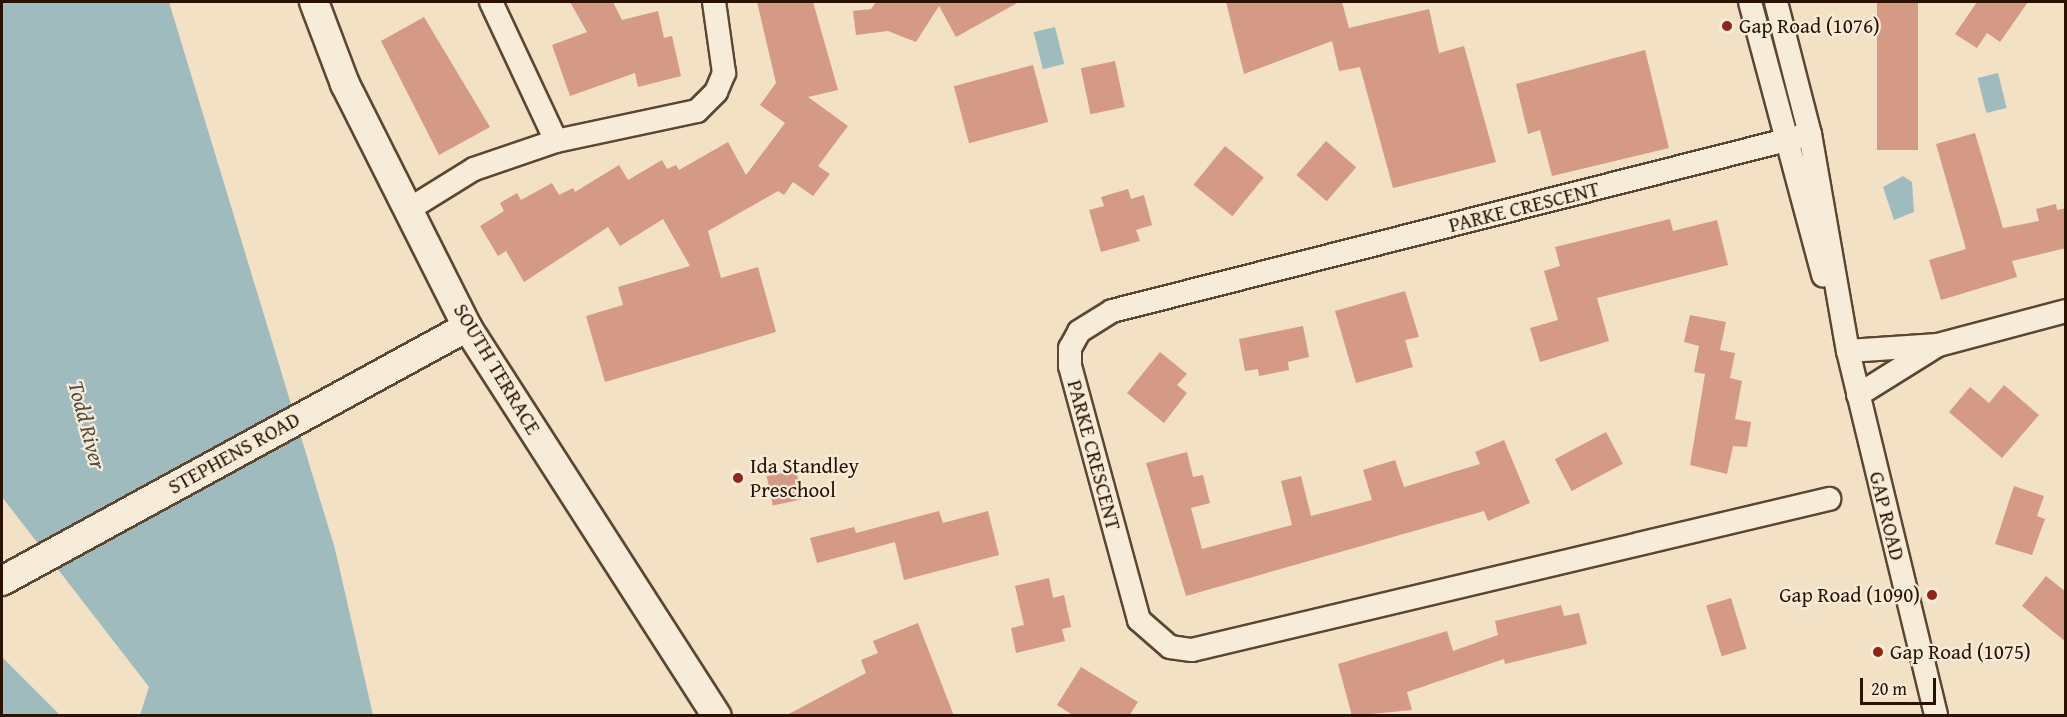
<!DOCTYPE html>
<html>
<head>
<meta charset="utf-8">
<style>
  body { margin:0 }
  #map { position:relative; width:2067px; height:717px; overflow:hidden; background:#f2e1c5; font-family:"Gentium Book Plus",serif }
  div>[style] { position:absolute }
  .water>* { inset:0; background:#9fbbbe; transform-origin:0 0 }
  .building>* { inset:0; background:#d59a86; transform-origin:0 0 }
  .roads { filter:drop-shadow(2px 0 #5d4631) drop-shadow(-2px 0 #5d4631) drop-shadow(0 2px #5d4631) drop-shadow(0 -2px #5d4631) }
  .minor>* { height:22px; margin:-11px; padding:0 11px; transform-origin:11px; border-radius:11px; background:#f7ecd9 }
  .tertiary>* { height:28px; margin:-14px; padding:0 14px; transform-origin:14px; border-radius:14px; background:#f7ecd9 }
  .dots>* { width:16px; height:16px; translate:-50% -50%; box-sizing:border-box; border:3px solid #f7ecd9; border-radius:50% }
  span { translate:-50% -50%; white-space:nowrap; text-align:center; line-height:1.15; -webkit-text-stroke:4.5px #f7ecd9; paint-order:stroke }
  .poi-label { font-size:21px; color:#2b1200 }
  .left { translate:0 -50%; text-align:left }
  .right { translate:-100% -50%; text-align:right }
  .street-label { font-size:21px; color:#2b1200 }
  .water-label { font-size:22px; color:#544d42; font-style:italic }
  .frame { position:absolute; inset:0; border:3px solid #2b1200; pointer-events:none }
  .scale { position:absolute; left:1860px; top:678px; width:76px; height:27px; box-sizing:border-box; border:3px solid #2b1200; border-top:0; padding-left:8px; font-size:18px; line-height:21px; white-space:nowrap; color:#2b1200; -webkit-text-stroke:4px #f7ecd9; paint-order:stroke }
</style>
</head>
<body>
<div id="map">
  <div class="water">
    <i style="clip-path:polygon(2px 2px,169px 2px,335px 549px,373px 715px,140px 715px,149px 687px,2px 497px)"></i>
    <i style="left:1055px;top:27px;width:38px;height:22px;rotate:76deg"></i>
    <i style="left:1998px;top:73px;width:36px;height:21px;rotate:76deg"></i>
    <i style="clip-path:polygon(1903px 176px,1912px 182px,1914px 212px,1894px 220px,1883px 187px)"></i>
    <i style="clip-path:polygon(2px 657px,60px 715px,2px 715px)"></i>
  </div>
  <div class="building">
    <i style="clip-path:polygon(570px 2px,613px 2px,622px 20px,658px 11px,664px 38px,672px 36px,681px 76px,638px 87px,635px 73px,570px 96px,552px 45px,587px 32px)"></i>
    <i style="clip-path:polygon(757px 2px,813px 2px,838px 90px,808px 97px,848px 126px,818px 166px,830px 174px,813px 196px,793px 182px,784px 195px,778px 191px,708px 231px,721px 278px,758px 267px,776px 332px,605px 382px,586px 316px,623px 305px,618px 287px,690px 266px,663px 219px,620px 246px,608px 227px,524px 282px,506px 251px,498px 256px,480px 226px,504px 211px,500px 203px,517px 193px,521px 200px,552px 183px,559px 195px,573px 188px,575px 192px,619px 165px,628px 180px,662px 160px,667px 169px,676px 165px,679px 170px,728px 142px,746px 175px,785px 123px,760px 105px,776px 83px)"></i>
    <i style="clip-path:polygon(876px 2px,1019px 2px,956px 37px,939px 6px,916px 42px,888px 31px,856px 35px,853px 11px,871px 9px)"></i>
    <i style="clip-path:polygon(1226px 2px,1342px 2px,1349px 28px,1429px 9px,1439px 53px,1464px 46px,1496px 162px,1393px 188px,1360px 67px,1339px 71px,1332px 41px,1244px 74px)"></i>
    <i style="left:1877px;top:2px;width:41px;height:148px"></i>
    <i style="clip-path:polygon(1977px 2px,2028px 2px,2000px 42px,1987px 33px,1977px 48px,1955px 34px)"></i>
    <i style="clip-path:polygon(424px 17px,490px 127px,439px 155px,381px 41px)"></i>
    <i style="clip-path:polygon(1645px 50px,1669px 148px,1552px 176px,1540px 130px,1528px 134px,1516px 84px)"></i>
    <i style="left:1115px;top:61px;width:47px;height:35px;rotate:78deg"></i>
    <i style="left:1033px;top:65px;width:59px;height:82px;rotate:75deg"></i>
    <i style="clip-path:polygon(1975px 133px,2003px 228px,2039px 221px,2036px 209px,2056px 204px,2057px 210px,2066px 208px,2066px 248px,2012px 261px,2017px 277px,1941px 300px,1929px 260px,1966px 249px,1936px 144px)"></i>
    <i style="left:1326px;top:141px;width:40px;height:45px;rotate:41deg"></i>
    <i style="left:1225px;top:146px;width:50px;height:50px;rotate:39deg"></i>
    <i style="clip-path:polygon(1128px 189px,1131px 199px,1144px 195px,1152px 225px,1136px 230px,1140px 241px,1101px 252px,1089px 210px,1104px 206px,1101px 197px)"></i>
    <i style="clip-path:polygon(1670px 219px,1673px 231px,1717px 220px,1728px 265px,1597px 298px,1609px 341px,1540px 362px,1530px 328px,1558px 320px,1544px 271px,1560px 266px,1555px 247px)"></i>
    <i style="clip-path:polygon(1405px 291px,1419px 337px,1405px 340px,1413px 367px,1356px 383px,1335px 311px)"></i>
    <i style="clip-path:polygon(1690px 315px,1726px 322px,1720px 350px,1735px 353px,1730px 378px,1742px 381px,1735px 419px,1751px 422px,1747px 447px,1733px 446px,1727px 474px,1690px 465px,1705px 374px,1694px 372px,1699px 346px,1684px 342px)"></i>
    <i style="clip-path:polygon(1303px 326px,1309px 357px,1288px 362px,1289px 370px,1259px 376px,1258px 369px,1245px 371px,1239px 339px)"></i>
    <i style="clip-path:polygon(1160px 352px,1187px 374px,1177px 385px,1187px 393px,1164px 423px,1127px 393px)"></i>
    <i style="clip-path:polygon(2004px 385px,2039px 415px,2002px 458px,1949px 412px,1970px 387px,1989px 403px)"></i>
    <i style="left:1606px;top:432px;width:36px;height:58px;rotate:62deg"></i>
    <i style="clip-path:polygon(1504px 440px,1530px 503px,1488px 521px,1484px 511px,1186px 596px,1146px 463px,1187px 452px,1193px 477px,1203px 475px,1210px 503px,1191px 508px,1202px 549px,1292px 525px,1281px 481px,1301px 476px,1311px 516px,1372px 500px,1363px 470px,1395px 460px,1404px 487px,1480px 464px,1475px 452px)"></i>
    <i style="left:796px;top:470px;width:30px;height:30px;rotate:78deg"></i>
    <i style="clip-path:polygon(2014px 486px,2044px 496px,2037px 516px,2045px 519px,2032px 555px,1995px 544px)"></i>
    <i style="clip-path:polygon(939px 511px,943px 523px,988px 511px,999px 555px,904px 580px,895px 542px,817px 563px,810px 538px,854px 527px,856px 533px)"></i>
    <i style="clip-path:polygon(2046px 576px,2066px 592px,2066px 642px,2022px 606px)"></i>
    <i style="clip-path:polygon(1049px 578px,1053px 598px,1064px 595px,1071px 627px,1062px 629px,1065px 641px,1016px 653px,1011px 628px,1024px 625px,1015px 586px)"></i>
    <i style="left:1731px;top:598px;width:53px;height:26px;rotate:73deg"></i>
    <i style="clip-path:polygon(1561px 605px,1564px 616px,1579px 613px,1587px 644px,1505px 664px,1504px 659px,1407px 692px,1412px 710px,1352px 716px,1338px 664px,1447px 631px,1453px 651px,1498px 635px,1495px 621px)"></i>
    <i style="clip-path:polygon(918px 623px,954px 716px,785px 716px,866px 673px,861px 660px,878px 653px,873px 641px)"></i>
    <i style="clip-path:polygon(1081px 667px,1138px 702px,1129px 716px,1074px 716px,1057px 705px)"></i>
  </div>
  <div class="roads">
    <div class="minor">
      <i style="left:491px;top:2px;width:153px;rotate:64.9deg"></i>
      <i style="left:1750px;top:2px;width:283px;rotate:75deg"></i>
      <i style="left:1776px;top:2px;width:136px;rotate:75.6deg"></i>
      <i style="left:1810px;top:134px;width:220px;rotate:80.1deg"></i>
      <i style="left:1848px;top:351px;width:375px;rotate:76.4deg"></i>
      <i style="left:1810px;top:134px;width:720px;rotate:165.77deg"></i>
      <i style="left:1112px;top:311px;width:39px;rotate:148deg"></i>
      <i style="left:1079px;top:332px;width:18px;rotate:119deg"></i>
      <i style="left:1070px;top:348px;width:18px;rotate:90deg"></i>
      <i style="left:1070px;top:366px;width:263px;rotate:74.8deg"></i>
      <i style="left:1139px;top:620px;width:41px;rotate:41.1deg"></i>
      <i style="left:1170px;top:647px;width:22px;rotate:8deg"></i>
      <i style="left:1192px;top:650px;width:655px;rotate:-13.34deg"></i>
      <i style="left:411px;top:208px;width:74px;rotate:-31.8deg"></i>
      <i style="left:474px;top:169px;width:87px;rotate:-18.9deg"></i>
      <i style="left:556px;top:141px;width:144px;rotate:-12deg"></i>
      <i style="left:697px;top:111px;width:27px;rotate:-45deg"></i>
      <i style="left:716px;top:92px;width:21px;rotate:-67deg"></i>
      <i style="left:724px;top:73px;width:72px;rotate:-98deg"></i>
      <i style="left:1848px;top:351px;width:90px;rotate:-3.8deg"></i>
      <i style="left:1938px;top:345px;width:132px;rotate:-14.9deg"></i>
      <i style="left:1858px;top:395px;width:94px;rotate:-32deg"></i>
    </div>
    <div class="tertiary">
      <i style="left:314px;top:2px;width:88px;rotate:69.3deg"></i>
      <i style="left:345px;top:84px;width:272px;rotate:63.3deg"></i>
      <i style="left:467px;top:327px;width:462px;rotate:57.3deg"></i>
      <i style="left:2px;top:581px;width:530px;rotate:-28.64deg"></i>
    </div>
  </div>
  <div class="dots">
    <i style="left:1727px;top:26px;background:#8f2418"></i>
    <i style="left:738px;top:478px;background:#8f2418"></i>
    <i style="left:1932px;top:595px;background:#8f2418"></i>
    <i style="left:1878px;top:652px;background:#8f2418"></i>
  </div>
  <div class="poi-label">
    <span class="left" style="left:1739px;top:26px">Gap Road (1076)</span>
    <span class="left" style="left:750px;top:478px">Ida Standley<br>Preschool</span>
    <span class="right" style="left:1920px;top:595px">Gap Road (1090)</span>
    <span class="left" style="left:1890px;top:652px">Gap Road (1075)</span>
  </div>
  <div class="street-label">
    <span style="left:1524px;top:207px;rotate:-14deg">PARKE CRESCENT</span>
    <span style="left:497px;top:369px;rotate:59deg">SOUTH TERRACE</span>
    <span style="left:234px;top:453px;rotate:-29deg">STEPHENS ROAD</span>
    <span style="left:1094px;top:455px;rotate:75deg">PARKE CRESCENT</span>
    <span style="left:1887px;top:516px;rotate:76deg">GAP ROAD</span>
  </div>
  <div class="water-label">
    <span style="left:87px;top:425px;rotate:75deg">Todd River</span>
  </div>
  <div class="frame"></div>
  <div class="scale">20 m</div>
</div>
</body>
</html>
